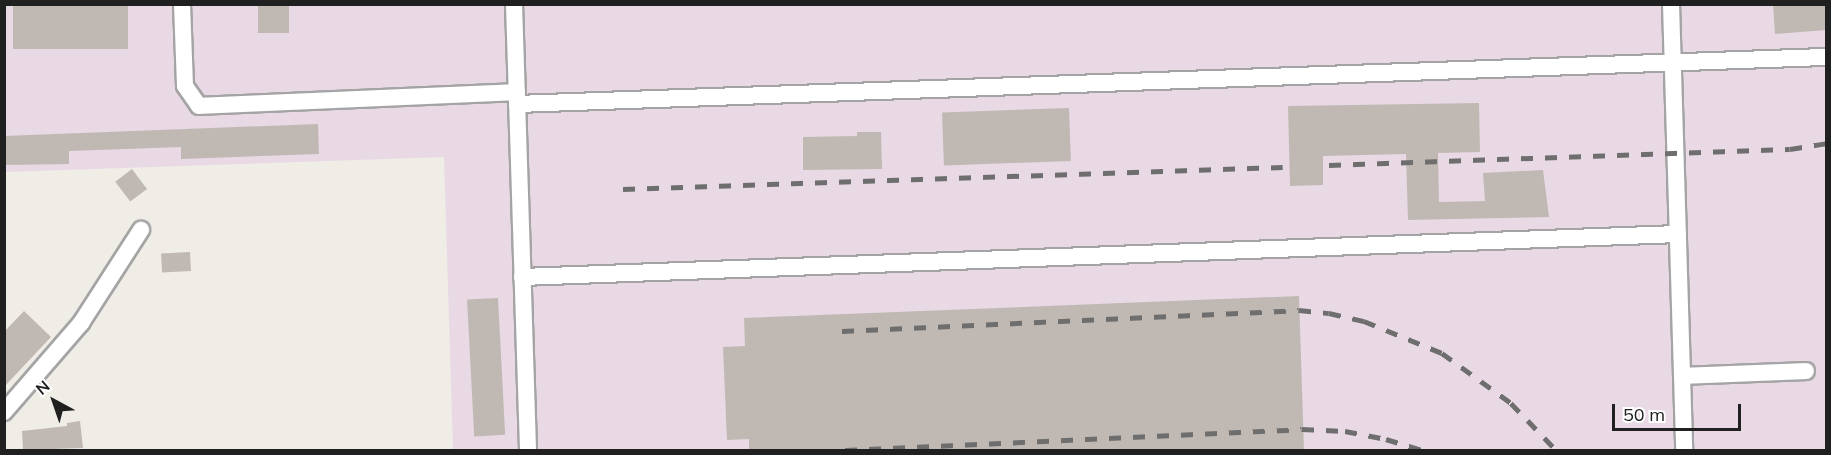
<!DOCTYPE html>
<html>
<head>
<meta charset="utf-8">
<style>
  body { margin:0 }
  #map { position:relative; width:1831px; height:455px; overflow:hidden; background:#f0ede7; font-family:Mulish,sans-serif }
  div>[style] { position:absolute }
  .industrial>* { inset:0; background:#e8d9e5 }
  .building>* { inset:0; background:#c0b9b3; transform-origin:0 0 }
  .roads { filter:drop-shadow(2px 0 #a4a4a4) drop-shadow(-2px 0 #a4a4a4) drop-shadow(0 2px #a4a4a4) drop-shadow(0 -2px #a4a4a4) }
  .minor>* { height:16px; margin:-8px; padding:0 8px; transform-origin:8px; border-radius:8px; background:#fff }
  .rail>* { height:4.5px; margin-top:-2.25px; transform-origin:0; background:repeating-linear-gradient(90deg,#6e6e6e 0 12px,transparent 0 24px) }
  span { translate:-50% -50%; white-space:nowrap; text-align:center; line-height:1.15; -webkit-text-stroke:5px #fff; paint-order:stroke }
  .frame { position:absolute; inset:0; border:6px solid #202020; pointer-events:none }
  .north { position:absolute; left:24px; top:371px; width:60px; height:60px; -webkit-text-stroke:4px #fff; paint-order:stroke; rotate:320deg; font-size:16px; font-weight:700; line-height:24px; text-align:center; color:#202020 }
  .north::after { content:''; display:block; margin:auto; width:21px; height:27px; background:#202020; clip-path:polygon(50% 0,100% 100%,50% 72%,0 100%) }
  .scale { position:absolute; left:1612px; top:404px; width:129px; height:27px; box-sizing:border-box; border:3px solid #202020; border-top:0; padding-left:8px; font-size:18px; line-height:21px; white-space:nowrap; color:#202020; -webkit-text-stroke:4px #fff; paint-order:stroke }
</style>
</head>
<body>
<div id="map">
  <div class="industrial">
    <i style="clip-path:polygon(4px 5px,1826px 5px,1826px 450px,453px 450px,444px 157px,5px 172px)"></i>
  </div>
  <div class="building">
    <i style="left:13px;top:4px;width:115px;height:45px"></i>
    <i style="left:258px;top:4px;width:31px;height:29px"></i>
    <i style="clip-path:polygon(1773px 4px,1827px 4px,1827px 30px,1775px 34px)"></i>
    <i style="clip-path:polygon(1479px 103px,1480px 152px,1438px 153px,1439px 202px,1485px 201px,1483px 173px,1543px 170px,1549px 217px,1408px 220px,1406px 154px,1323px 156px,1323px 185px,1290px 186px,1288px 106px)"></i>
    <i style="left:1069px;top:108px;width:53px;height:127px;rotate:88deg"></i>
    <i style="clip-path:polygon(318px 124px,319px 154px,181px 159px,181px 147px,69px 151px,69px 164px,4px 165px,4px 136px)"></i>
    <i style="clip-path:polygon(857px 132px,881px 132px,882px 169px,803px 170px,803px 137px,857px 136px)"></i>
    <i style="left:132px;top:169px;width:25px;height:21px;rotate:53deg"></i>
    <i style="left:190px;top:252px;width:19px;height:29px;rotate:87deg"></i>
    <i style="clip-path:polygon(1299px 296px,1304px 450px,749px 450px,749px 439px,727px 440px,723px 347px,745px 346px,744px 318px)"></i>
    <i style="left:498px;top:298px;width:137px;height:31px;rotate:87deg"></i>
    <i style="clip-path:polygon(24px 311px,51px 337px,4px 387px,4px 332px)"></i>
    <i style="clip-path:polygon(80px 421px,83px 448px,23px 450px,22px 431px,67px 426px,67px 423px)"></i>
  </div>
  <div class="roads">
    <div class="minor">
      <i style="left:182px;top:4px;width:82px;rotate:87.9deg"></i>
      <i style="left:185px;top:86px;width:24px;rotate:55deg"></i>
      <i style="left:199px;top:106px;width:318px;rotate:-2.5deg"></i>
      <i style="left:514px;top:4px;width:446px;rotate:88.2deg"></i>
      <i style="left:1671px;top:4px;width:446px;rotate:88.3deg"></i>
      <i style="left:517px;top:104px;width:1310px;rotate:-2.06deg"></i>
      <i style="left:522px;top:277px;width:1157px;rotate:-2.13deg"></i>
      <i style="left:1682px;top:376px;width:124px;rotate:-2.3deg"></i>
      <i style="left:4px;top:412px;width:118px;rotate:-49.1deg"></i>
      <i style="left:81px;top:323px;width:111px;rotate:-57.2deg"></i>
    </div>
  </div>
  <div class="rail">
    <i style="left:1329px;top:165px;width:461px;rotate:-2deg"></i>
    <i style="left:1790px;top:149px;width:36px;rotate:-9deg"></i>
    <i style="left:623px;top:189px;width:660px;rotate:-1.91deg"></i>
    <i style="left:842px;top:331px;width:457px;rotate:-2.6deg"></i>
    <i style="left:1299px;top:310px;width:30px;rotate:6deg"></i>
    <i style="left:1329px;top:313px;width:36px;rotate:13deg"></i>
    <i style="left:1364px;top:321px;width:84px;rotate:22.3deg"></i>
    <i style="left:1442px;top:353px;width:85px;rotate:35.9deg"></i>
    <i style="left:1511px;top:403px;width:65px;rotate:46.2deg"></i>
    <i style="left:845px;top:450px;width:457px;rotate:-2.6deg"></i>
    <i style="left:1302px;top:429px;width:43px;rotate:2.7deg"></i>
    <i style="left:1345px;top:431px;width:42px;rotate:11deg"></i>
    <i style="left:1386px;top:439px;width:39px;rotate:17deg"></i>
  </div>
  <div class="frame"></div>
  <div class="north">N</div>
  <div class="scale">50 m</div>
</div>
</body>
</html>
